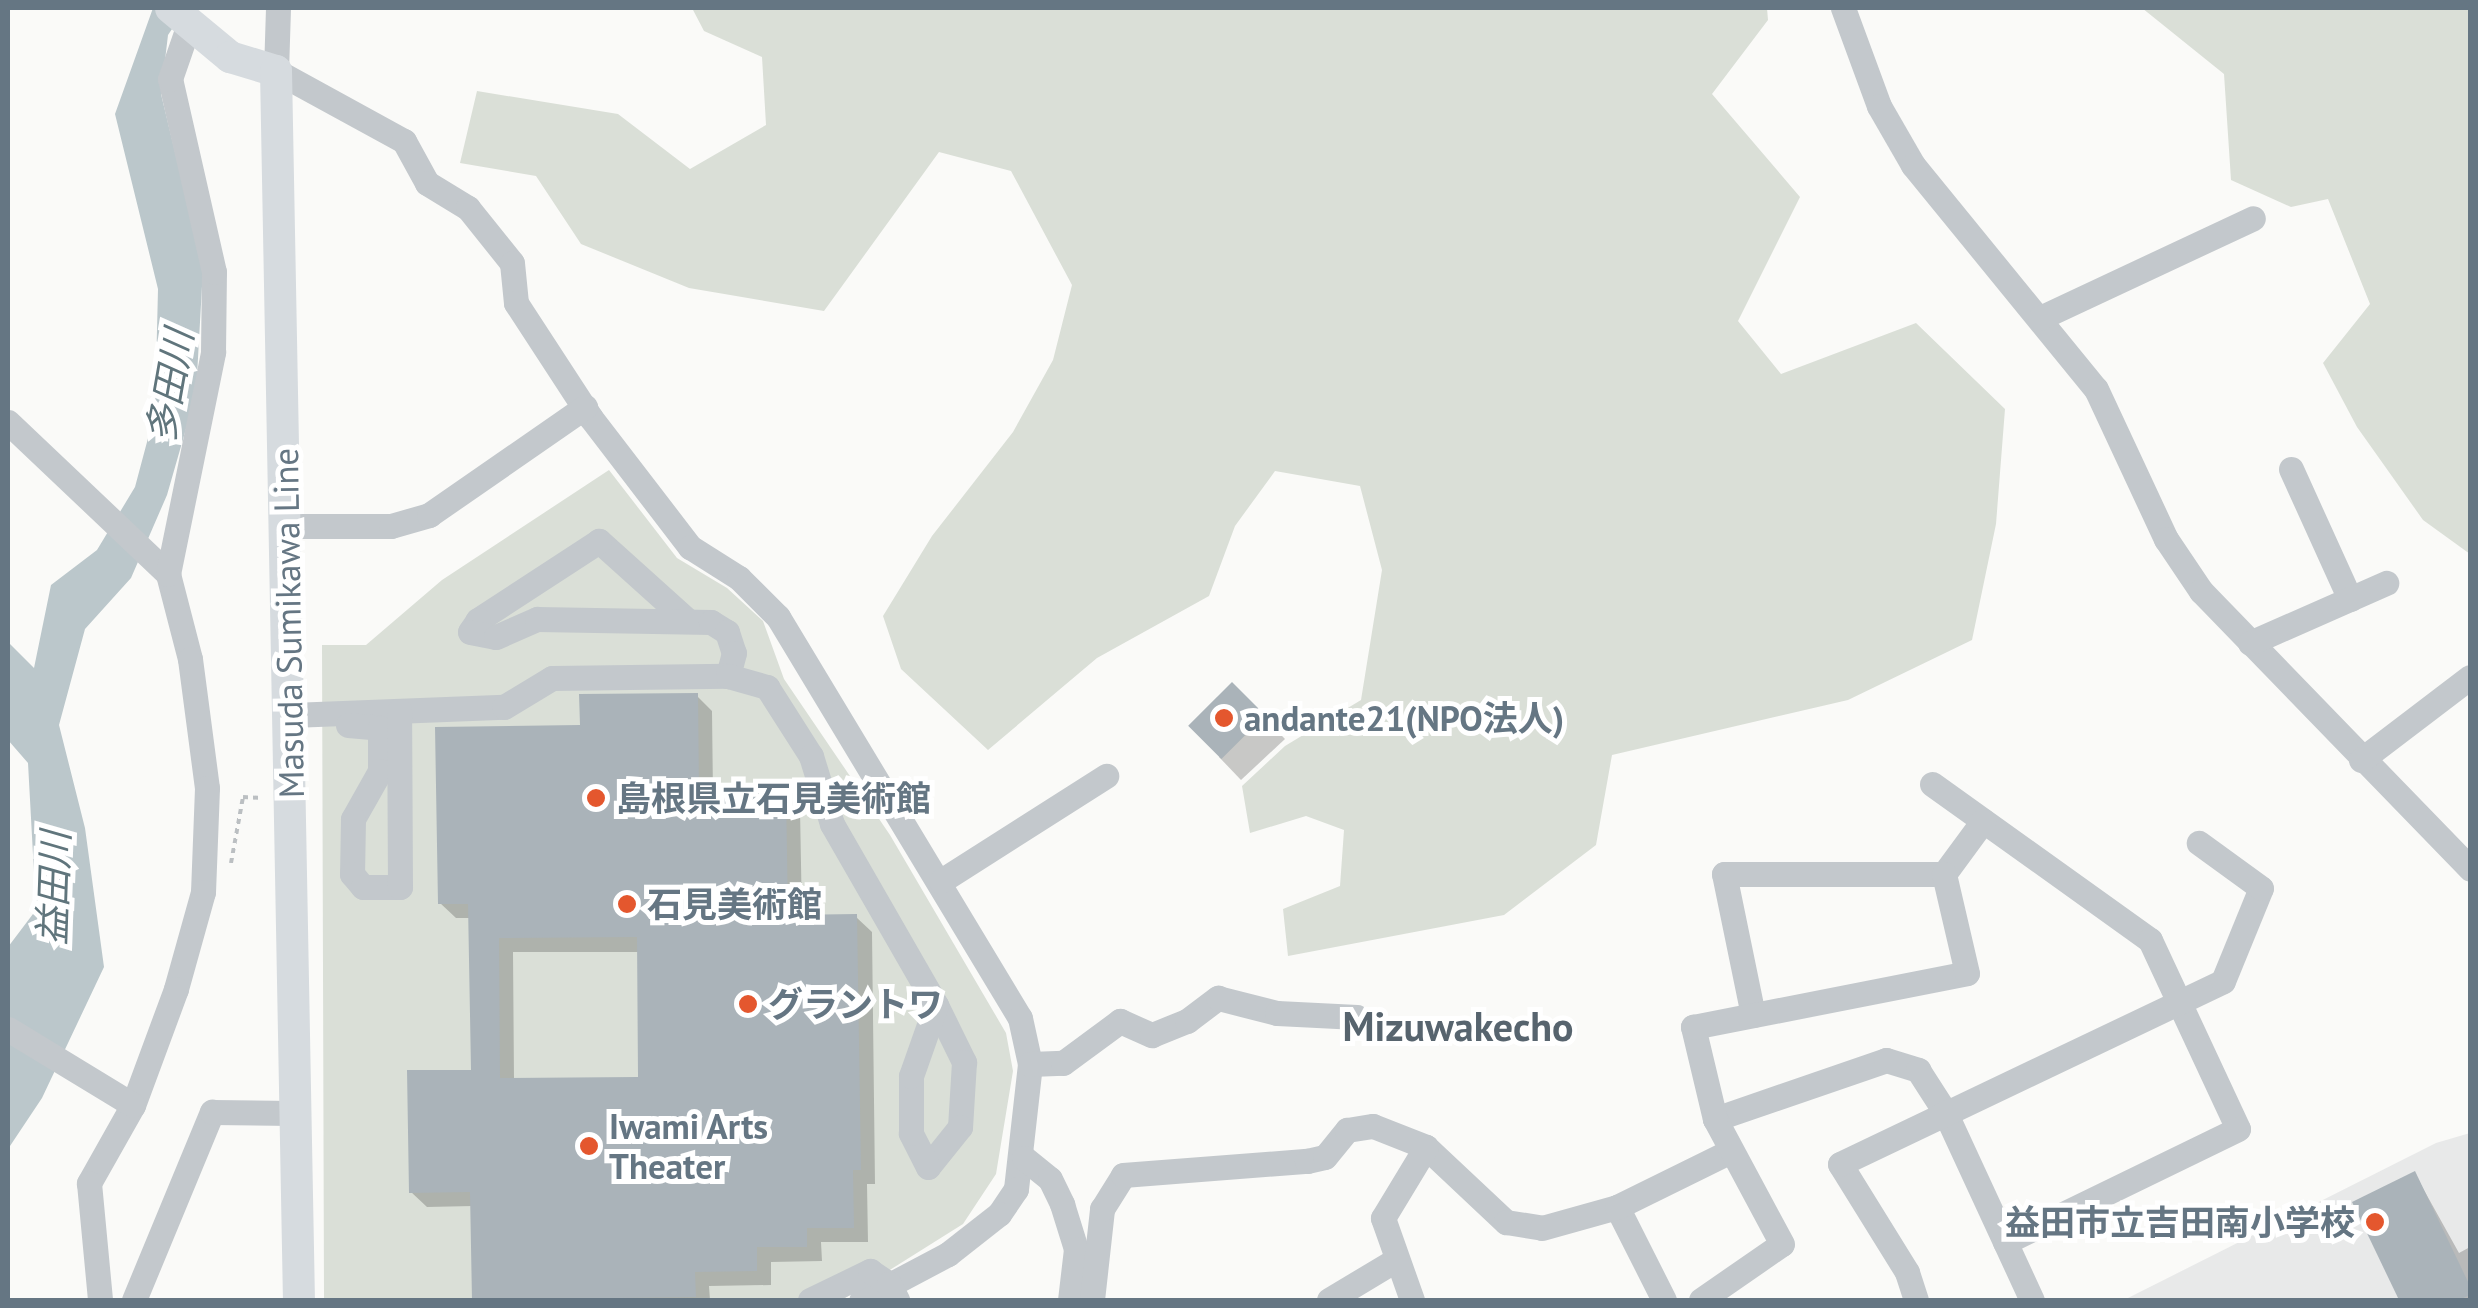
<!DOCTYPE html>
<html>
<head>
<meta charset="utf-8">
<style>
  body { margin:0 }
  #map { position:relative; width:2478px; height:1308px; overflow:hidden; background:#fafaf8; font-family:"PT Sans","Noto Sans JP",sans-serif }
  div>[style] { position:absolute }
  .built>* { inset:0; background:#e8e9e9 }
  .green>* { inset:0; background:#dadfd7 }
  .water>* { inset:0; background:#bbc7cb }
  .shadow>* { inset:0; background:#0003 }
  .building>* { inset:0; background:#aab3b9; transform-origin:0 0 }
  .path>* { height:4px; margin-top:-2px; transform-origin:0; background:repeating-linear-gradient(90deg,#bbbfc2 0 5px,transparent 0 10px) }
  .minor>* { height:25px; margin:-12.5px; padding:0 12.5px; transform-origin:12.5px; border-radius:12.5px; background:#c3c8cc }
  .major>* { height:32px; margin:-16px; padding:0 16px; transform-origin:16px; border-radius:16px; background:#d6dbdf }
  .dots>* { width:28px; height:28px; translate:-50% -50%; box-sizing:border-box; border:5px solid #fff; border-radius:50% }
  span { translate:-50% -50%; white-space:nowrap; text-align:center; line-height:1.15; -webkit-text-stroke:10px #fff; paint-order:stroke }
  .street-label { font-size:35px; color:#657683 }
  .poi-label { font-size:35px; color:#657683; font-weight:700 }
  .left { translate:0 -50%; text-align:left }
  .right { translate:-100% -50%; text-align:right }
  .water-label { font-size:38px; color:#60757c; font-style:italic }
  .quarter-label { font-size:40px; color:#57646e; font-weight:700 }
  .frame { position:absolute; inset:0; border:10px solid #657683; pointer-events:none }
</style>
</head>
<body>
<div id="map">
  <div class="built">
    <i style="clip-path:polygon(2470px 1133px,2470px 1300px,2124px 1300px,2436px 1143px)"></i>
  </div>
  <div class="green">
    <i style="clip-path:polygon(692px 8px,1767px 8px,1768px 20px,1712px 94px,1800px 197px,1738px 321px,1781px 374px,1916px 323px,2005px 409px,1996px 524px,1972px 640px,1848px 700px,1612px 755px,1596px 845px,1504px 915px,1288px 956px,1283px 909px,1340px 886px,1344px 830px,1306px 816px,1250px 833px,1242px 786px,1285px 746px,1361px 700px,1382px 570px,1360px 486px,1275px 471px,1235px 526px,1209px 596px,1097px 658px,988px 750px,901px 669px,883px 616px,932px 536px,1013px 432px,1053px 360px,1072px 285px,1011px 171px,939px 152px,824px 311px,689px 288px,581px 244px,536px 176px,460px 163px,477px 91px,618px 114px,690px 169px,766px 125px,762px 57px,704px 31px)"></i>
    <i style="clip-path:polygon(2142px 8px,2470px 8px,2470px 554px,2423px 520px,2357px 427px,2323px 363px,2370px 304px,2328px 199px,2291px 207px,2231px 180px,2224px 74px)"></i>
    <i style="clip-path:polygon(609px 470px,677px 558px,727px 588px,763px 621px,784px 679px,890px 835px,1006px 1033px,1013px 1071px,996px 1174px,963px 1224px,842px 1300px,324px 1300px,322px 645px,366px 645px,442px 580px)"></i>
  </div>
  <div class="water">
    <i style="clip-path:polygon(153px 8px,186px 8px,168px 35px,161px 94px,203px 268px,196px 394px,167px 495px,131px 578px,85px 629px,59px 725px,85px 828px,104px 967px,42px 1098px,8px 1149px,8px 947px,36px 910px,28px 763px,8px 740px,8px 642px,34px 668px,51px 585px,97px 550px,135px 487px,155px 412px,158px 289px,115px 114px)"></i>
  </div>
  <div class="shadow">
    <i style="clip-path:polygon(1232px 685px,1285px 739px,1241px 780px,1219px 757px)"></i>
    <i style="clip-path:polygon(evenodd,697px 696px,712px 711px,713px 794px,785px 794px,800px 809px,802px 918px,856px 917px,872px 932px,875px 1184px,867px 1184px,868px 1242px,821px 1242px,822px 1261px,771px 1262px,771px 1285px,709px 1286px,710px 1300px,477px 1300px,473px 1206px,427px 1207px,411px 1192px,473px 1072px,471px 918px,456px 918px,440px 903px,583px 727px,697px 696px,513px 952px,639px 952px,640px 1079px,514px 1080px,513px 952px)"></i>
    <i style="clip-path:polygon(2415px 1174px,2459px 1253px,2470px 1247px,2470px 1300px,2402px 1300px,2355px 1203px)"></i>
  </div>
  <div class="building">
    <i style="left:1232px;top:682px;width:47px;height:62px;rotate:45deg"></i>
    <i style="clip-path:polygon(evenodd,698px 693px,699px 792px,786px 791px,788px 915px,857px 914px,861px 1170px,853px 1170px,854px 1228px,807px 1228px,807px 1247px,757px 1247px,757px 1271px,695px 1272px,696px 1297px,472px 1300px,470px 1192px,409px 1193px,407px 1070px,471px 1070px,468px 904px,438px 904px,435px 727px,580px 725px,579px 694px,698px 693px,637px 937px,638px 1077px,500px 1078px,499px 938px,637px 937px)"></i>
    <i style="clip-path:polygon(2415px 1171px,2470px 1286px,2470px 1295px,2459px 1300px,2399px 1300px,2352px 1202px)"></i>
  </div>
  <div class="path">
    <i style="left:231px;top:863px;width:67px;rotate:-79.7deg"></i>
    <i style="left:243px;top:797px;width:19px;rotate:3deg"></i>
  </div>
  <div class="minor">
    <i style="left:278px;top:8px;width:63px;rotate:91.8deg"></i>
    <i style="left:276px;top:71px;width:146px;rotate:28.7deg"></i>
    <i style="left:404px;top:141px;width:48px;rotate:61.3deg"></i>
    <i style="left:427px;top:183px;width:48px;rotate:31.4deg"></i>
    <i style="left:468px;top:208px;width:70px;rotate:51.3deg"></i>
    <i style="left:512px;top:263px;width:40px;rotate:84.3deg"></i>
    <i style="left:516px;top:303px;width:137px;rotate:56.9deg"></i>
    <i style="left:591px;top:418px;width:163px;rotate:52.5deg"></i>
    <i style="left:690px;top:547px;width:58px;rotate:32.3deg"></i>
    <i style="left:739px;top:578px;width:55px;rotate:45deg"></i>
    <i style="left:778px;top:617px;width:468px;rotate:58.9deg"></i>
    <i style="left:1020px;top:1018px;width:47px;rotate:77.7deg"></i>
    <i style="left:1030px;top:1064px;width:126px;rotate:96.4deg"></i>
    <i style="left:1016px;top:1189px;width:30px;rotate:124deg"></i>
    <i style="left:999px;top:1214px;width:65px;rotate:141.9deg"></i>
    <i style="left:948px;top:1254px;width:98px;rotate:152.1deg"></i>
    <i style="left:1843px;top:8px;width:104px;rotate:69.8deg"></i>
    <i style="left:1879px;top:106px;width:68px;rotate:60deg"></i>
    <i style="left:1913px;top:165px;width:289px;rotate:50.8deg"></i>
    <i style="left:2096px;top:389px;width:166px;rotate:65deg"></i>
    <i style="left:2166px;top:539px;width:63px;rotate:56.1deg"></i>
    <i style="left:2201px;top:591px;width:387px;rotate:45.9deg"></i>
    <i style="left:2040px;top:318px;width:235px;rotate:-25.1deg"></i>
    <i style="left:8px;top:422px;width:221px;rotate:43.5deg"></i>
    <i style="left:168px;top:574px;width:88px;rotate:75.5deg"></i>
    <i style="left:190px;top:659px;width:130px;rotate:82.5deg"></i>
    <i style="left:207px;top:788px;width:104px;rotate:92.2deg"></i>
    <i style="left:203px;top:892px;width:101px;rotate:105.6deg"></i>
    <i style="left:176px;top:989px;width:124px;rotate:110.3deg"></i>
    <i style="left:133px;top:1105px;width:90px;rotate:119.4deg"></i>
    <i style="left:89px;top:1183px;width:118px;rotate:84.6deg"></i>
    <i style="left:2291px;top:469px;width:143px;rotate:65.6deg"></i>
    <i style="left:288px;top:526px;width:103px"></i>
    <i style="left:391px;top:526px;width:40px;rotate:-16deg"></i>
    <i style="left:429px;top:515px;width:190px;rotate:-34.7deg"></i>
    <i style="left:168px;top:574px;width:227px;rotate:-78.5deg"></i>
    <i style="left:213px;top:352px;width:80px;rotate:-89.3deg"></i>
    <i style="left:214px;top:272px;width:198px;rotate:-102.8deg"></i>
    <i style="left:170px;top:79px;width:55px;rotate:-70.9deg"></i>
    <i style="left:688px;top:621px;width:120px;rotate:-138deg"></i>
    <i style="left:599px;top:541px;width:145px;rotate:146.9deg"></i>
    <i style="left:478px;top:620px;width:14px;rotate:124deg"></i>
    <i style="left:470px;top:632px;width:26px;rotate:11deg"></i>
    <i style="left:496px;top:637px;width:45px;rotate:-23.7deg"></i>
    <i style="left:537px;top:619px;width:174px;rotate:1deg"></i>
    <i style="left:711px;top:622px;width:19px;rotate:32deg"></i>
    <i style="left:727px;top:632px;width:22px;rotate:72deg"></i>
    <i style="left:734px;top:653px;width:24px;rotate:105deg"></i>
    <i style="left:2250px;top:643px;width:149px;rotate:-23.8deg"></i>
    <i style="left:291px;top:715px;width:213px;rotate:-2.2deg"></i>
    <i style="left:504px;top:707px;width:56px;rotate:-31.1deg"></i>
    <i style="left:552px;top:678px;width:176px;rotate:-0.7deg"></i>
    <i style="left:728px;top:676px;width:41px;rotate:15.8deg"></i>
    <i style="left:767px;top:687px;width:82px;rotate:57.5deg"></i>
    <i style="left:811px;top:756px;width:71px;rotate:72.8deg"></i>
    <i style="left:832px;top:824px;width:209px;rotate:60.1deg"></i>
    <i style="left:936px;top:1005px;width:64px;rotate:63.8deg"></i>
    <i style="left:964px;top:1062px;width:65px;rotate:93.5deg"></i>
    <i style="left:960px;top:1127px;width:51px;rotate:128.7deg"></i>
    <i style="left:928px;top:1167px;width:38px;rotate:-117deg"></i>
    <i style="left:911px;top:1133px;width:57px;rotate:-90deg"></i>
    <i style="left:911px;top:1076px;width:75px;rotate:-70.6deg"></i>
    <i style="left:348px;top:725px;width:32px;rotate:5deg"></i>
    <i style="left:380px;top:728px;width:43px;rotate:90deg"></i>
    <i style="left:380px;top:771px;width:55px;rotate:119.4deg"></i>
    <i style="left:353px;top:819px;width:55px;rotate:91deg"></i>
    <i style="left:352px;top:874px;width:17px;rotate:50deg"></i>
    <i style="left:363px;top:887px;width:37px"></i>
    <i style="left:400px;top:887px;width:176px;rotate:-90.3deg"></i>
    <i style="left:2361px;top:760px;width:137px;rotate:-37.3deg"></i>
    <i style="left:1932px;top:784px;width:268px;rotate:35.6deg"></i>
    <i style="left:2150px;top:940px;width:208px;rotate:65deg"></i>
    <i style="left:2238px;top:1129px;width:259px;rotate:154.1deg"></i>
    <i style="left:941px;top:881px;width:196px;rotate:-32.5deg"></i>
    <i style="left:1753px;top:1015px;width:144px;rotate:-101.6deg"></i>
    <i style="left:1724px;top:874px;width:220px"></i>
    <i style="left:1944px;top:874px;width:66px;rotate:-53.7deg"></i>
    <i style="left:8px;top:1029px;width:146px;rotate:31.3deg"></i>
    <i style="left:1030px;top:1064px;width:33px;rotate:-2deg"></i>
    <i style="left:1063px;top:1063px;width:71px;rotate:-36.4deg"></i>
    <i style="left:1120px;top:1021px;width:35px;rotate:24deg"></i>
    <i style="left:1152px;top:1035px;width:38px;rotate:-22deg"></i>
    <i style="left:1187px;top:1021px;width:39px;rotate:-37deg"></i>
    <i style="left:1218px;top:998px;width:61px;rotate:14.3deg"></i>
    <i style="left:1277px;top:1013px;width:80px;rotate:2.9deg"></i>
    <i style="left:1715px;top:1119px;width:181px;rotate:-19deg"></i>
    <i style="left:1886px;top:1060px;width:34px;rotate:17deg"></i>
    <i style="left:1918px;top:1070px;width:50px;rotate:57.3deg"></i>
    <i style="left:1945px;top:1112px;width:207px;rotate:65.2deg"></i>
    <i style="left:1024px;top:1158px;width:33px;rotate:39deg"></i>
    <i style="left:1050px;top:1179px;width:28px;rotate:64deg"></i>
    <i style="left:1062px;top:1204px;width:47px;rotate:72.7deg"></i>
    <i style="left:1076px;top:1249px;width:51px;rotate:96.7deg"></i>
    <i style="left:1617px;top:1207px;width:104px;rotate:63.2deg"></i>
    <i style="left:134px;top:1300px;width:204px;rotate:-67.5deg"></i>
    <i style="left:212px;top:1112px;width:81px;rotate:0.7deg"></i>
    <i style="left:810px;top:1300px;width:67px;rotate:-25.8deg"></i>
    <i style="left:870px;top:1271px;width:23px;rotate:34deg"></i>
    <i style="left:889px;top:1284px;width:18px;rotate:63deg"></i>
    <i style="left:1092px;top:1300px;width:92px;rotate:-83.7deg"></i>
    <i style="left:1102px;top:1209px;width:40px;rotate:-58deg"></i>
    <i style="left:1123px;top:1175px;width:185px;rotate:-4.4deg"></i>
    <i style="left:1307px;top:1161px;width:18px;rotate:-13deg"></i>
    <i style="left:1325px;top:1157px;width:35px;rotate:-51deg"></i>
    <i style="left:1347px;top:1130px;width:26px;rotate:-9deg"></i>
    <i style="left:1373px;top:1126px;width:57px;rotate:21.6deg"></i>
    <i style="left:1426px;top:1147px;width:110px;rotate:43.2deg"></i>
    <i style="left:1506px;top:1222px;width:36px;rotate:9deg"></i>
    <i style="left:1542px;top:1228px;width:78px;rotate:-15.6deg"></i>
    <i style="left:1617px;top:1207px;width:125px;rotate:-26.2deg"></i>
    <i style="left:1329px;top:1300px;width:76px;rotate:-31deg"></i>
    <i style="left:1412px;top:1300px;width:87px;rotate:-109.5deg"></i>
    <i style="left:1383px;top:1218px;width:83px;rotate:-58.8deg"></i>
    <i style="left:1701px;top:1300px;width:98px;rotate:-34.7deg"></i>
    <i style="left:1782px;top:1244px;width:142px;rotate:-118.2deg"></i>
    <i style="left:1715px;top:1119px;width:95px;rotate:-103.4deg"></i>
    <i style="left:1693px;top:1027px;width:279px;rotate:-11.1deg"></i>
    <i style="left:1967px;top:973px;width:102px;rotate:-103.1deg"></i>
    <i style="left:1916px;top:1300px;width:29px;rotate:-108deg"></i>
    <i style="left:1907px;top:1272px;width:127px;rotate:-121.8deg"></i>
    <i style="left:1840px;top:1164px;width:424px;rotate:-25.5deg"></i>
    <i style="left:2223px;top:981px;width:100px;rotate:-67.8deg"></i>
    <i style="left:2261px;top:888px;width:77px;rotate:-144deg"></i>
  </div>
  <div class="major">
    <i style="left:171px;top:8px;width:77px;rotate:39.7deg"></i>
    <i style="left:230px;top:57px;width:48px;rotate:16.9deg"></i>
    <i style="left:276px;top:71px;width:1229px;rotate:88.93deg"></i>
  </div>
  <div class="dots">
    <i style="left:1224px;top:718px;background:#e4572e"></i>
    <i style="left:596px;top:798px;background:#e4572e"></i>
    <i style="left:627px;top:904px;background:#e4572e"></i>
    <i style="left:748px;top:1004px;background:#e4572e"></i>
    <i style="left:589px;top:1146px;background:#e4572e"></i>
    <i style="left:2375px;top:1222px;background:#e4572e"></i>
  </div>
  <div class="street-label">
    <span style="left:288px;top:623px;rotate:-91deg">Masuda Sumikawa Line</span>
  </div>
  <div class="poi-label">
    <span class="left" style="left:1244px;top:718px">andante21(NPO法人)</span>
    <span class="left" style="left:616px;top:798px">島根県立石見美術館</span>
    <span class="left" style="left:647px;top:904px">石見美術館</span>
    <span class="left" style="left:768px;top:1004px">グラントワ</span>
    <span class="left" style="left:609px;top:1146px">Iwami Arts<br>Theater</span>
    <span class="right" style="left:2355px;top:1222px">益田市立吉田南小学校</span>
  </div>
  <div class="water-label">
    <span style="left:169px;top:386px;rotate:-80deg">多田川</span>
    <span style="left:53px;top:888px;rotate:-88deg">益田川</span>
  </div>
  <div class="quarter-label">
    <span style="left:1458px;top:1026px">Mizuwakecho</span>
  </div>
  <div class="frame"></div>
</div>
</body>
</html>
